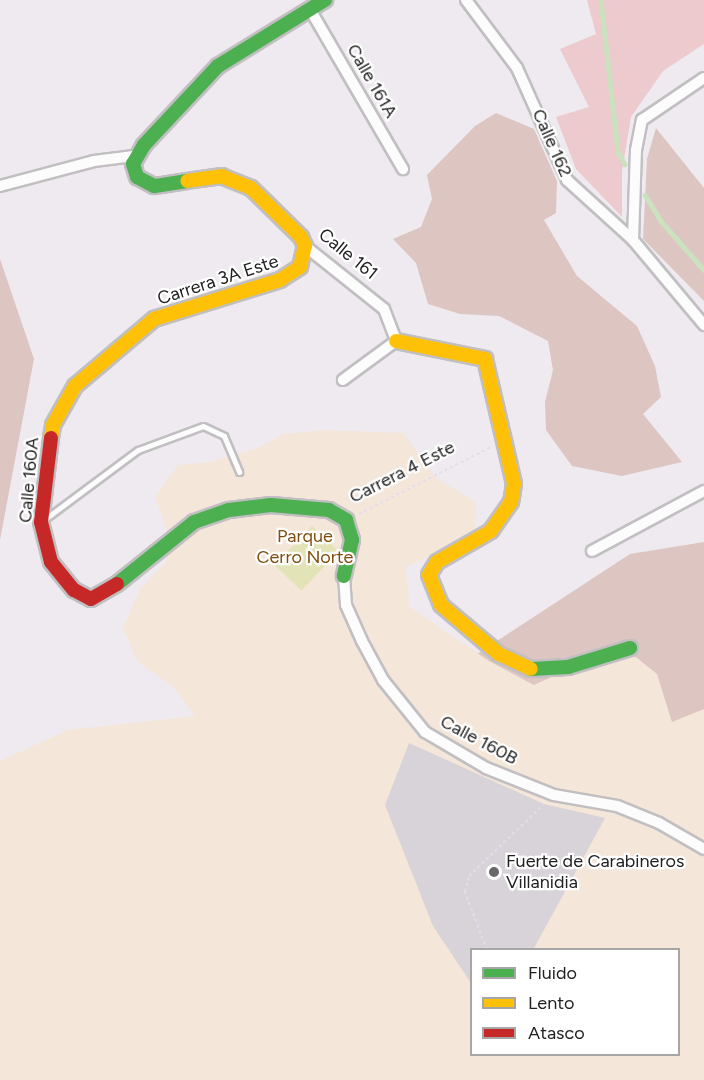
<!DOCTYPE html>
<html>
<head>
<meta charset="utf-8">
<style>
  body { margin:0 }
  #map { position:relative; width:704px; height:1080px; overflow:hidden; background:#efeaef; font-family:Figtree,sans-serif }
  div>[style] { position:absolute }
  .grass>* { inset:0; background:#eccacd }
  .forest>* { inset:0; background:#ddc5c2 }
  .park>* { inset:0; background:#f4e6d9 }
  .pitch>* { inset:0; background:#e2e3b6; transform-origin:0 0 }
  .stream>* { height:4.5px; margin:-2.25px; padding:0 2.25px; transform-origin:2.25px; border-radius:2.25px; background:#cae2be }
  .building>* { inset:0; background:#d7d3d8 }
  .path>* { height:2px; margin-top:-1px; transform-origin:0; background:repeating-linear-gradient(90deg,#e5dbec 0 3px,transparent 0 6px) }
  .roads { filter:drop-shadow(2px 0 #c1bfc1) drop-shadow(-2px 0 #c1bfc1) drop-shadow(0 2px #c1bfc1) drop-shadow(0 -2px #c1bfc1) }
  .lane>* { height:5px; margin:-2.5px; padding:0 2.5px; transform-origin:2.5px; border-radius:2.5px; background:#fdfcfd }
  .street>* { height:10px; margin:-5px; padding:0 5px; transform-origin:5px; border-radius:5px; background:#fdfcfd }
  .fast>* { height:14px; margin:-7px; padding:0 7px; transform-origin:7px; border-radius:7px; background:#4caf50 }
  .slow>* { height:14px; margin:-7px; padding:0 7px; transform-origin:7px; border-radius:7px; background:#ffc107 }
  .jam>* { height:14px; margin:-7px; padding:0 7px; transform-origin:7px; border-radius:7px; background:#c62828 }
  .dots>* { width:16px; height:16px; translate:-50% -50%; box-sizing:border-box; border:3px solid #fff; border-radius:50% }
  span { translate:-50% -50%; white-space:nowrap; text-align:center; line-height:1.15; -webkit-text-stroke:4.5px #fff; paint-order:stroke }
  .street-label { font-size:18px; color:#212121 }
  .park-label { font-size:18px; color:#804c0e }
  .poi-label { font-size:18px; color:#212121 }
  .left { translate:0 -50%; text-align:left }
  .legend { position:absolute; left:470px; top:948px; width:210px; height:108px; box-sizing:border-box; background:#fff; border:2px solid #a6a6a6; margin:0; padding:8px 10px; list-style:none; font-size:18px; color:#212121 }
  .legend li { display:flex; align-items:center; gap:12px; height:30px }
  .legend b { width:30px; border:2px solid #a6a6a6 }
</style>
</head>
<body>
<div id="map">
  <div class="grass">
    <i style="clip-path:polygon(587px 0,704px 0,704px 44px,663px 71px,631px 117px,622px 171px,622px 217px,576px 169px,556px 117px,589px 107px,560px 49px,596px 34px)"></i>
  </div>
  <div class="forest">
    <i style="clip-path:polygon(496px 113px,534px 129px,557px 181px,556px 213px,544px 220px,577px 276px,637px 326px,655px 366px,661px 397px,643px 414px,682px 462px,622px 476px,572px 466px,546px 430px,545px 402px,553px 370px,548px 341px,499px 316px,460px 314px,428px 304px,416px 263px,393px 239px,421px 227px,432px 199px,427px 175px,475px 126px)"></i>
    <i style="clip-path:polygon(656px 128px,704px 188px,704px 301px,643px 239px,647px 159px)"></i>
    <i style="clip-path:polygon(0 259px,34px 359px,0 540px)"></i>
    <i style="clip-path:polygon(704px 542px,704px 836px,454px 669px,630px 554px)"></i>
  </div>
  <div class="park">
    <i style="clip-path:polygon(evenodd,325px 430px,403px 433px,436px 478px,476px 502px,475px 538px,405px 567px,410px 607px,489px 661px,534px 685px,613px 649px,637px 658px,657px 674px,672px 722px,704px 709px,704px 1080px,0 1080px,0 761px,68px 730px,195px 716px,174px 687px,138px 662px,123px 628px,141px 588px,167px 561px,167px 531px,155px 497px,178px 465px,211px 462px,260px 447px,283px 434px,325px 430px,472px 950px,678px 950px,678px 1054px,472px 1054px,472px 950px)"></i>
  </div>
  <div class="pitch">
    <i style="left:312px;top:526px;width:37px;height:54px;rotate:44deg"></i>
  </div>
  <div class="stream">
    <i style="left:601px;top:0;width:153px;rotate:83.6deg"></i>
    <i style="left:618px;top:152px;width:14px;rotate:60deg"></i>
    <i style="left:645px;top:195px;width:31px;rotate:58deg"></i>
    <i style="left:661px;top:221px;width:65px;rotate:48.7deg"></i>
  </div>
  <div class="building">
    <i style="clip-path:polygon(409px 743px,544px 804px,605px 818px,533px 950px,471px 950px,471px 983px,433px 926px,385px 805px)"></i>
  </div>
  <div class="path">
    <i style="left:359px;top:514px;width:148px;rotate:-26.9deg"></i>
    <i style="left:487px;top:950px;width:62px;rotate:-110.8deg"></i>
    <i style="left:465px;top:892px;width:16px;rotate:-76deg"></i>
    <i style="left:469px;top:876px;width:103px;rotate:-43.8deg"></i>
  </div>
  <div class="roads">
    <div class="lane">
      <i style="left:45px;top:519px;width:116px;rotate:-36.6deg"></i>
      <i style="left:138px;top:450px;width:69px;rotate:-20.3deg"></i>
      <i style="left:203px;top:426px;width:23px;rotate:25deg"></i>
      <i style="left:224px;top:436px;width:39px;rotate:67deg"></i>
    </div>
    <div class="street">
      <i style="left:466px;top:0;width:85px;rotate:53.1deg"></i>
      <i style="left:517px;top:68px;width:123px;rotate:65.9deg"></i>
      <i style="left:567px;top:180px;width:89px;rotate:42.3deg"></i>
      <i style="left:633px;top:240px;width:111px;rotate:50.1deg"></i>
      <i style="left:311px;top:11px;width:183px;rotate:59.8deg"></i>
      <i style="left:0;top:186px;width:97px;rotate:-14.9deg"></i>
      <i style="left:94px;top:161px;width:40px;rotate:-7.1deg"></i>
      <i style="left:633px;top:240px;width:90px;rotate:-88.1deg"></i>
      <i style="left:636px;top:150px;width:31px;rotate:-79deg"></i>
      <i style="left:642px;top:120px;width:75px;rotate:-34.1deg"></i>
      <i style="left:305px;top:246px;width:101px;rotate:38.6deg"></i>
      <i style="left:384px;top:309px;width:34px;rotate:69deg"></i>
      <i style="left:396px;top:341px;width:66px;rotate:143.7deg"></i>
      <i style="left:592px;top:551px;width:127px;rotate:-28.2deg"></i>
      <i style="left:344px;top:576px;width:29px;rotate:86deg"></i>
      <i style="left:346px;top:605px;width:39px;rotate:66deg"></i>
      <i style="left:362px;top:641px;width:44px;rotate:61.7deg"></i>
      <i style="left:383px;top:680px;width:67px;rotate:51.1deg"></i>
      <i style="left:425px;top:732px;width:71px;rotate:30.5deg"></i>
      <i style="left:486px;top:768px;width:73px;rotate:21.7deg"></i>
      <i style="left:554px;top:795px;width:64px;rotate:9.9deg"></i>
      <i style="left:617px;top:806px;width:45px;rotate:22deg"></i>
      <i style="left:659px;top:823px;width:52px;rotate:30deg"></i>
    </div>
    <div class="fast">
      <i style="left:187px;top:181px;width:33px;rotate:171deg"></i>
      <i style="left:154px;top:186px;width:19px;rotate:-152deg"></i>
      <i style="left:137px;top:177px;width:14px;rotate:-107deg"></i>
      <i style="left:133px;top:164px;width:22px;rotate:-60deg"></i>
      <i style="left:144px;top:145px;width:108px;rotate:-46.9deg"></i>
      <i style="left:218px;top:66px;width:126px;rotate:-31.7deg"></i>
      <i style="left:117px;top:584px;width:99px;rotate:-38.8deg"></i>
      <i style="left:194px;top:522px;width:37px;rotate:-19deg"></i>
      <i style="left:229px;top:510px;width:42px;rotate:-6.8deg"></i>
      <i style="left:271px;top:505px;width:58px;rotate:4.9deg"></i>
      <i style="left:329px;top:510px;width:20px;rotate:30deg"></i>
      <i style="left:346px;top:520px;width:21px;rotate:73deg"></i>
      <i style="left:352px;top:540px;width:37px;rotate:103deg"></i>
      <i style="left:531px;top:669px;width:37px;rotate:-3deg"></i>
      <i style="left:568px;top:667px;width:65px;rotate:-17deg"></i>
    </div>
    <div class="slow">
      <i style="left:396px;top:341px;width:91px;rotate:11.4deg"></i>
      <i style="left:485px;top:359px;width:128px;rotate:76.9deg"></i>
      <i style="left:514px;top:484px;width:18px;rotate:99deg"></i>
      <i style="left:511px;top:502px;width:35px;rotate:125deg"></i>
      <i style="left:491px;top:531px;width:62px;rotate:150.1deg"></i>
      <i style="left:437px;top:562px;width:15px;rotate:122deg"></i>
      <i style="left:429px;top:575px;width:32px;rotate:68deg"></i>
      <i style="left:441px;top:605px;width:76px;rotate:40.2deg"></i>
      <i style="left:499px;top:654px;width:35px;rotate:25deg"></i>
      <i style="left:51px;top:438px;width:13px;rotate:-81deg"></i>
      <i style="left:53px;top:425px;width:45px;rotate:-60.6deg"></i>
      <i style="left:75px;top:386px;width:104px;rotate:-40.3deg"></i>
      <i style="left:154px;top:319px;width:132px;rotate:-17.2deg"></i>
      <i style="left:280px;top:280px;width:24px;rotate:-33deg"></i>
      <i style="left:300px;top:267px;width:22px;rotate:-77deg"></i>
      <i style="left:305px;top:246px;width:10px;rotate:-114deg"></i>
      <i style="left:301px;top:237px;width:70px;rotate:-135.6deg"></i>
      <i style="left:251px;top:188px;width:31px;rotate:-158deg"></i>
      <i style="left:222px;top:176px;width:35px;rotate:172deg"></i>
    </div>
    <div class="jam">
      <i style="left:51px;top:438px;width:85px;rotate:96.8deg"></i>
      <i style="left:41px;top:522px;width:41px;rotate:76deg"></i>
      <i style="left:51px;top:562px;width:36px;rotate:51deg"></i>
      <i style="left:74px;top:590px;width:19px;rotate:28deg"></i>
      <i style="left:91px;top:599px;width:30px;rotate:-30deg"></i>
    </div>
  </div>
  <div class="dots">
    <i style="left:494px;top:872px;background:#696769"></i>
  </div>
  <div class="street-label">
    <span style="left:372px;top:81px;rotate:60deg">Calle 161A</span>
    <span style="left:552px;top:143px;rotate:66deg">Calle 162</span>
    <span style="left:348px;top:254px;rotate:39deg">Calle 161</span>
    <span style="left:218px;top:280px;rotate:-18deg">Carrera 3A Este</span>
    <span style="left:402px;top:472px;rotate:-27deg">Carrera 4 Este</span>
    <span style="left:29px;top:480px;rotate:-85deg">Calle 160A</span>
    <span style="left:479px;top:740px;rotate:28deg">Calle 160B</span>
  </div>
  <div class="park-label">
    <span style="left:305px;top:547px">Parque<br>Cerro Norte</span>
  </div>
  <div class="poi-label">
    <span class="left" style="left:506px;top:872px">Fuerte de Carabineros<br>Villanidia</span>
  </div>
  <ul class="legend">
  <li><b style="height:8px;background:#4caf50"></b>Fluido</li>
  <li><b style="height:8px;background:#ffc107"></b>Lento</li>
  <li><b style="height:8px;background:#c62828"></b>Atasco</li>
  </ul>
</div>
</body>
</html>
